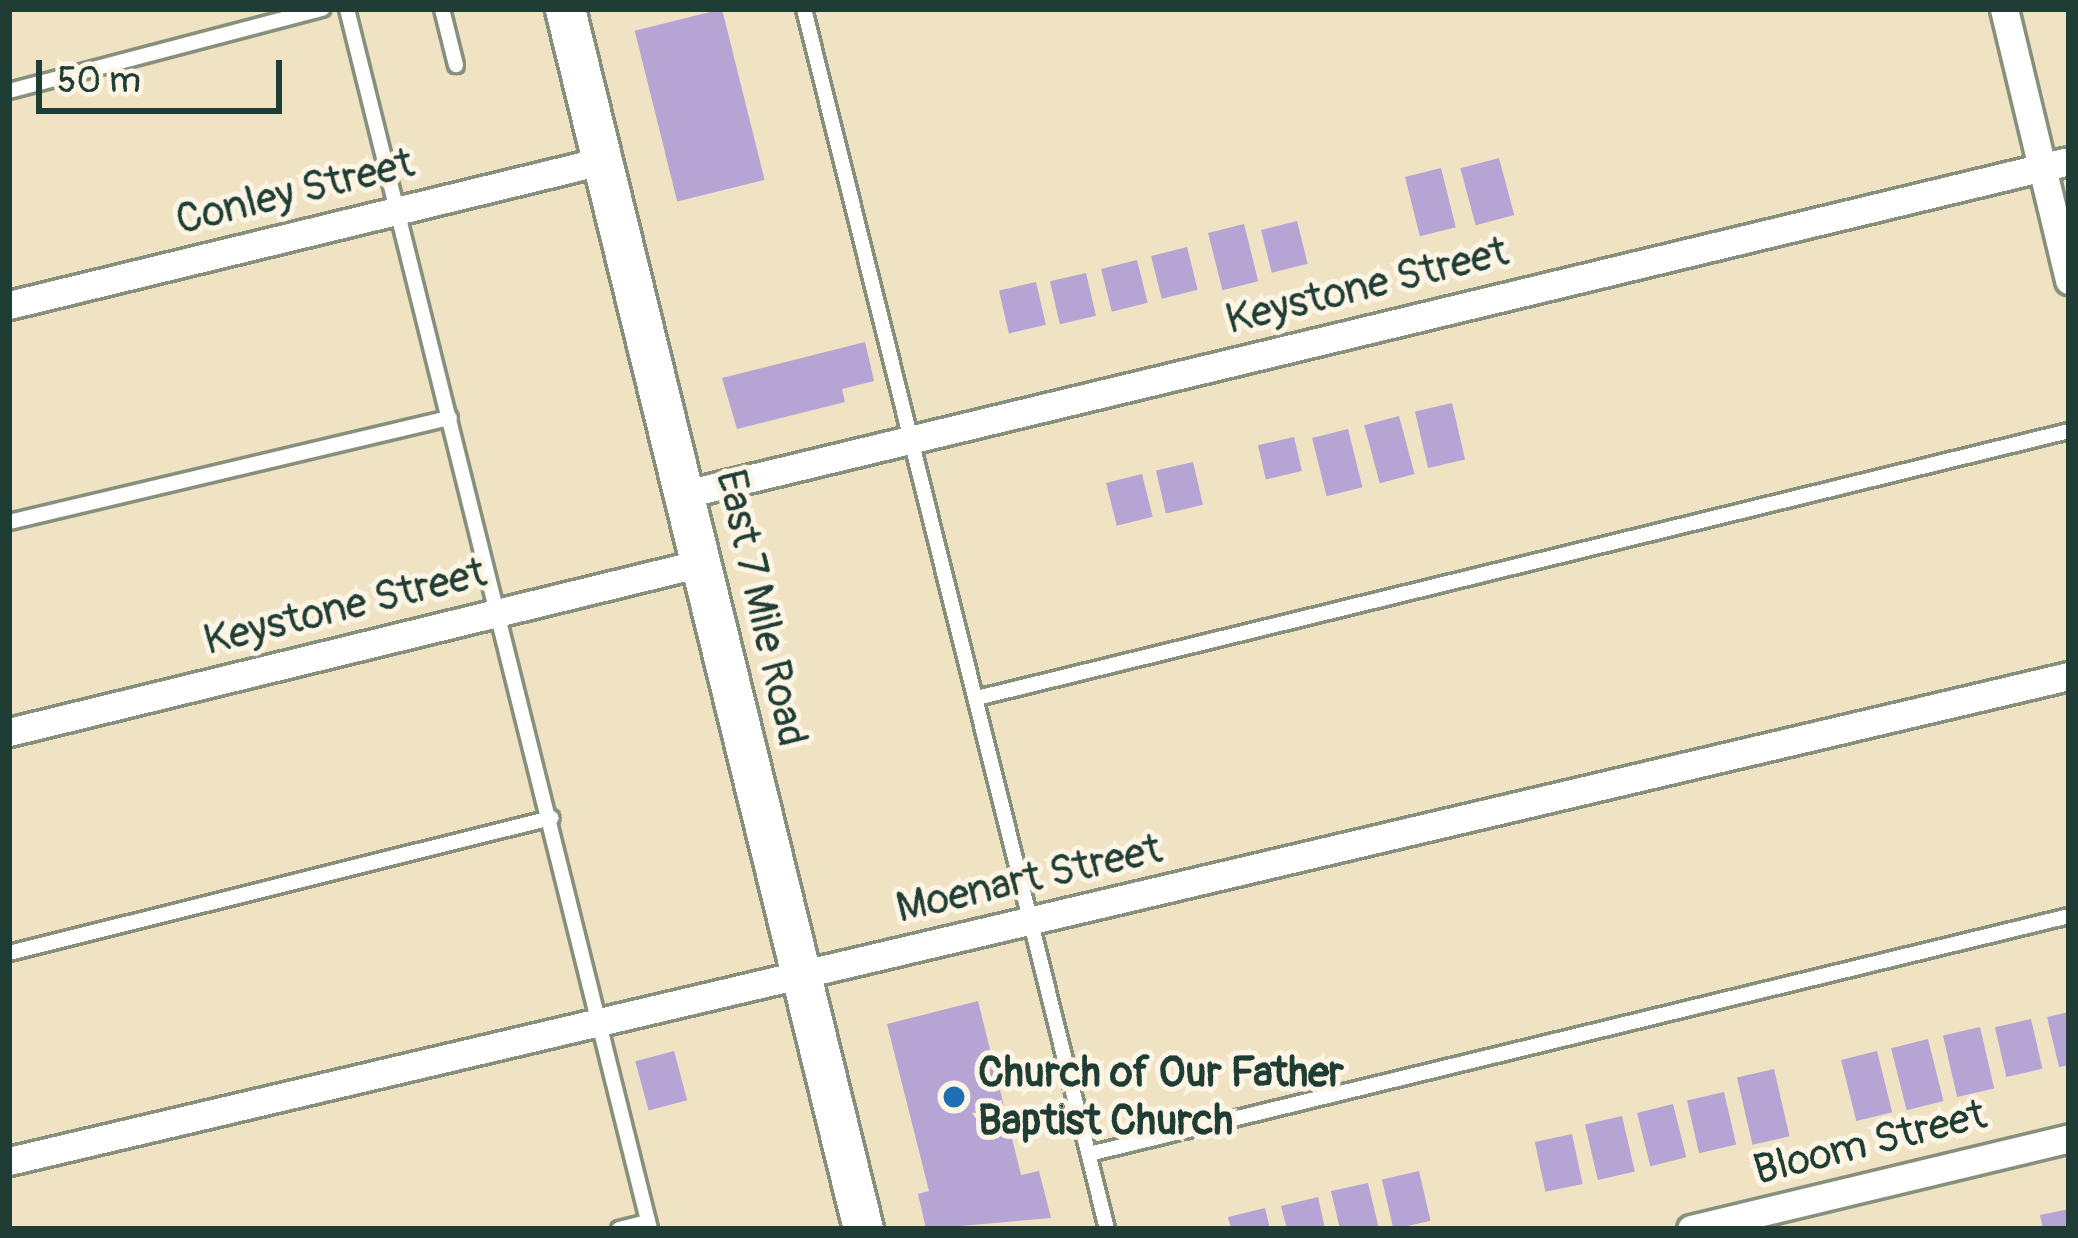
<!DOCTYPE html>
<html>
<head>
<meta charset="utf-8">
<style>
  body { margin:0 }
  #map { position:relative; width:2078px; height:1238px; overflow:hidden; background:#efe3c4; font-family:Pangolin,sans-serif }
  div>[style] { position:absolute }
  .building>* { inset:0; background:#b6a4d4; transform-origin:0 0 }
  .roads { filter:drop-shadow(3px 0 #87907c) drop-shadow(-3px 0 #87907c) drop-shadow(0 3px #87907c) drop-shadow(0 -3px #87907c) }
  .lane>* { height:14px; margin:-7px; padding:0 7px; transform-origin:7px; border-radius:7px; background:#fff }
  .street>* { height:27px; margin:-13.5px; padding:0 13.5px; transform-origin:13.5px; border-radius:13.5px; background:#fff }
  .secondary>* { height:39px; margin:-19.5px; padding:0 19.5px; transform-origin:19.5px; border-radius:19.5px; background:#fff }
  .dots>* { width:33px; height:33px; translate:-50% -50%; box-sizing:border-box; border:6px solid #fcf5e5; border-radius:50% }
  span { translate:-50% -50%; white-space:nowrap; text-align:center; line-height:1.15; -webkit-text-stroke:10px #fcf5e5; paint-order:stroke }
  .street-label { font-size:42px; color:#1f3d34 }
  .poi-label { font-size:42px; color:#1f3d34; font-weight:700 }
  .left { translate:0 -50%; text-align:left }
  .frame { position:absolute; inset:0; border:12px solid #1f3d34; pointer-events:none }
  .scale { position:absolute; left:36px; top:60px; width:246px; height:54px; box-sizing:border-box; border:6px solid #1f3d34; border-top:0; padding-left:15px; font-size:36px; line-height:42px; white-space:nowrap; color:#1f3d34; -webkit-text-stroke:9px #fcf5e5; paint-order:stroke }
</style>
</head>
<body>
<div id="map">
  <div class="building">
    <i style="left:722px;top:9px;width:176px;height:90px;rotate:76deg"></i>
    <i style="left:1499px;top:158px;width:59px;height:40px;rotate:75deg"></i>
    <i style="left:1441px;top:168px;width:61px;height:37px;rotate:76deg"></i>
    <i style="left:1297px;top:221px;width:44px;height:37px;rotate:76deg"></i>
    <i style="left:1244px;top:224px;width:59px;height:37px;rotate:76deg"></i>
    <i style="left:1187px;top:247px;width:44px;height:37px;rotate:76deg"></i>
    <i style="left:1137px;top:260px;width:44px;height:37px;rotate:76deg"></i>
    <i style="left:1086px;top:273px;width:44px;height:37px;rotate:77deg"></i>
    <i style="left:1036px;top:282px;width:44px;height:38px;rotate:77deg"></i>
    <i style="clip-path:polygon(865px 342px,874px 381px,842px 389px,845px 402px,737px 429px,722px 378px)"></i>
    <i style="left:1452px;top:403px;width:58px;height:38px;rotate:77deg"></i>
    <i style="left:1399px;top:416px;width:60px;height:36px;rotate:75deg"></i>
    <i style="left:1348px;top:429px;width:60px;height:37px;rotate:76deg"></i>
    <i style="left:1294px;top:437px;width:35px;height:37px;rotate:77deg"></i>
    <i style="left:1193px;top:462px;width:44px;height:38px;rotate:77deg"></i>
    <i style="left:1142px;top:474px;width:44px;height:37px;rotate:76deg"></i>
    <i style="clip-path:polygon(978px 1001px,1021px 1175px,1039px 1171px,1051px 1218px,926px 1229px,918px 1194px,929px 1191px,887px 1024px)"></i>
    <i style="clip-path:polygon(2069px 1012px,2069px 1065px,2059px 1067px,2047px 1017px)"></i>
    <i style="left:2031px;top:1019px;width:51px;height:37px;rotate:77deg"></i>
    <i style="left:1980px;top:1027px;width:63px;height:38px;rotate:77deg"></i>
    <i style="left:1928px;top:1039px;width:64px;height:38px;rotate:76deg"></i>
    <i style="left:674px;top:1051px;width:51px;height:40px;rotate:75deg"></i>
    <i style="left:1877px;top:1051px;width:63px;height:37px;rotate:76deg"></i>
    <i style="left:1774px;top:1069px;width:69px;height:38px;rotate:77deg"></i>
    <i style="left:1724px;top:1092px;width:54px;height:38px;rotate:77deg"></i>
    <i style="left:1673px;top:1104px;width:55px;height:37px;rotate:76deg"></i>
    <i style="left:1622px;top:1116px;width:57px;height:38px;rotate:77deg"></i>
    <i style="left:1572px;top:1134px;width:51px;height:38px;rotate:78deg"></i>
    <i style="left:1419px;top:1171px;width:51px;height:38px;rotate:77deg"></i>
    <i style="clip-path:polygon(1368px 1183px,1379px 1229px,1340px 1229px,1331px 1191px)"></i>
    <i style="clip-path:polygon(1318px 1197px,1325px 1229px,1287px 1229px,1281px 1206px)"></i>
    <i style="clip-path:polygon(1265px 1208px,1270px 1229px,1231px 1229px,1228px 1217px)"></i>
    <i style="clip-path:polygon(2069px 1209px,2069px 1229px,2043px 1229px,2040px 1215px)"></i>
  </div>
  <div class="roads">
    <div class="lane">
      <i style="left:347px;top:9px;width:1257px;rotate:76.05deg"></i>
      <i style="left:442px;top:9px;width:58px;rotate:76deg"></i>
      <i style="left:804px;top:9px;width:1257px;rotate:76.05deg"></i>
      <i style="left:9px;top:91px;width:324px;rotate:-14.7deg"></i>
      <i style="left:9px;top:522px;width:453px;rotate:-13.3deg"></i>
      <i style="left:977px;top:698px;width:1124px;rotate:-13.74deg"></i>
      <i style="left:9px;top:953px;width:559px;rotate:-13.99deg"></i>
      <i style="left:1089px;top:1154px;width:1008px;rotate:-13.65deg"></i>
      <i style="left:619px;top:1229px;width:30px;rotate:-14deg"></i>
    </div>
    <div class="street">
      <i style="left:2004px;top:9px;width:279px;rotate:76.5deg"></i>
      <i style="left:9px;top:305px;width:610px;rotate:-13.65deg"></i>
      <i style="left:685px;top:494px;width:1423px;rotate:-13.53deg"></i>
      <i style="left:9px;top:732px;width:713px;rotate:-13.71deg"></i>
      <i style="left:9px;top:1161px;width:2116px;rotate:-13.25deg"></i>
      <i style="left:1691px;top:1229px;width:389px;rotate:-13.5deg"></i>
    </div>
    <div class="secondary">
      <i style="left:565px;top:9px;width:1256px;rotate:76.27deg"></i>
    </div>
  </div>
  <div class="dots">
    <i style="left:954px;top:1097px;background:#1f6fb2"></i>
  </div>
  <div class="street-label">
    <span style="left:295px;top:192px;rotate:-14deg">Conley Street</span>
    <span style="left:1367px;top:286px;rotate:-14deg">Keystone Street</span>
    <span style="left:345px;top:607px;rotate:-14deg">Keystone Street</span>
    <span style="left:761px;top:608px;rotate:77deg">East 7 Mile Road</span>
    <span style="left:1029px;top:879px;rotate:-13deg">Moenart Street</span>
    <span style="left:1870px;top:1143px;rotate:-14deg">Bloom Street</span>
  </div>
  <div class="poi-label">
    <span class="left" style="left:978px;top:1097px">Church of Our Father<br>Baptist Church</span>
  </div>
  <div class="frame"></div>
  <div class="scale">50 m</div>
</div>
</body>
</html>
